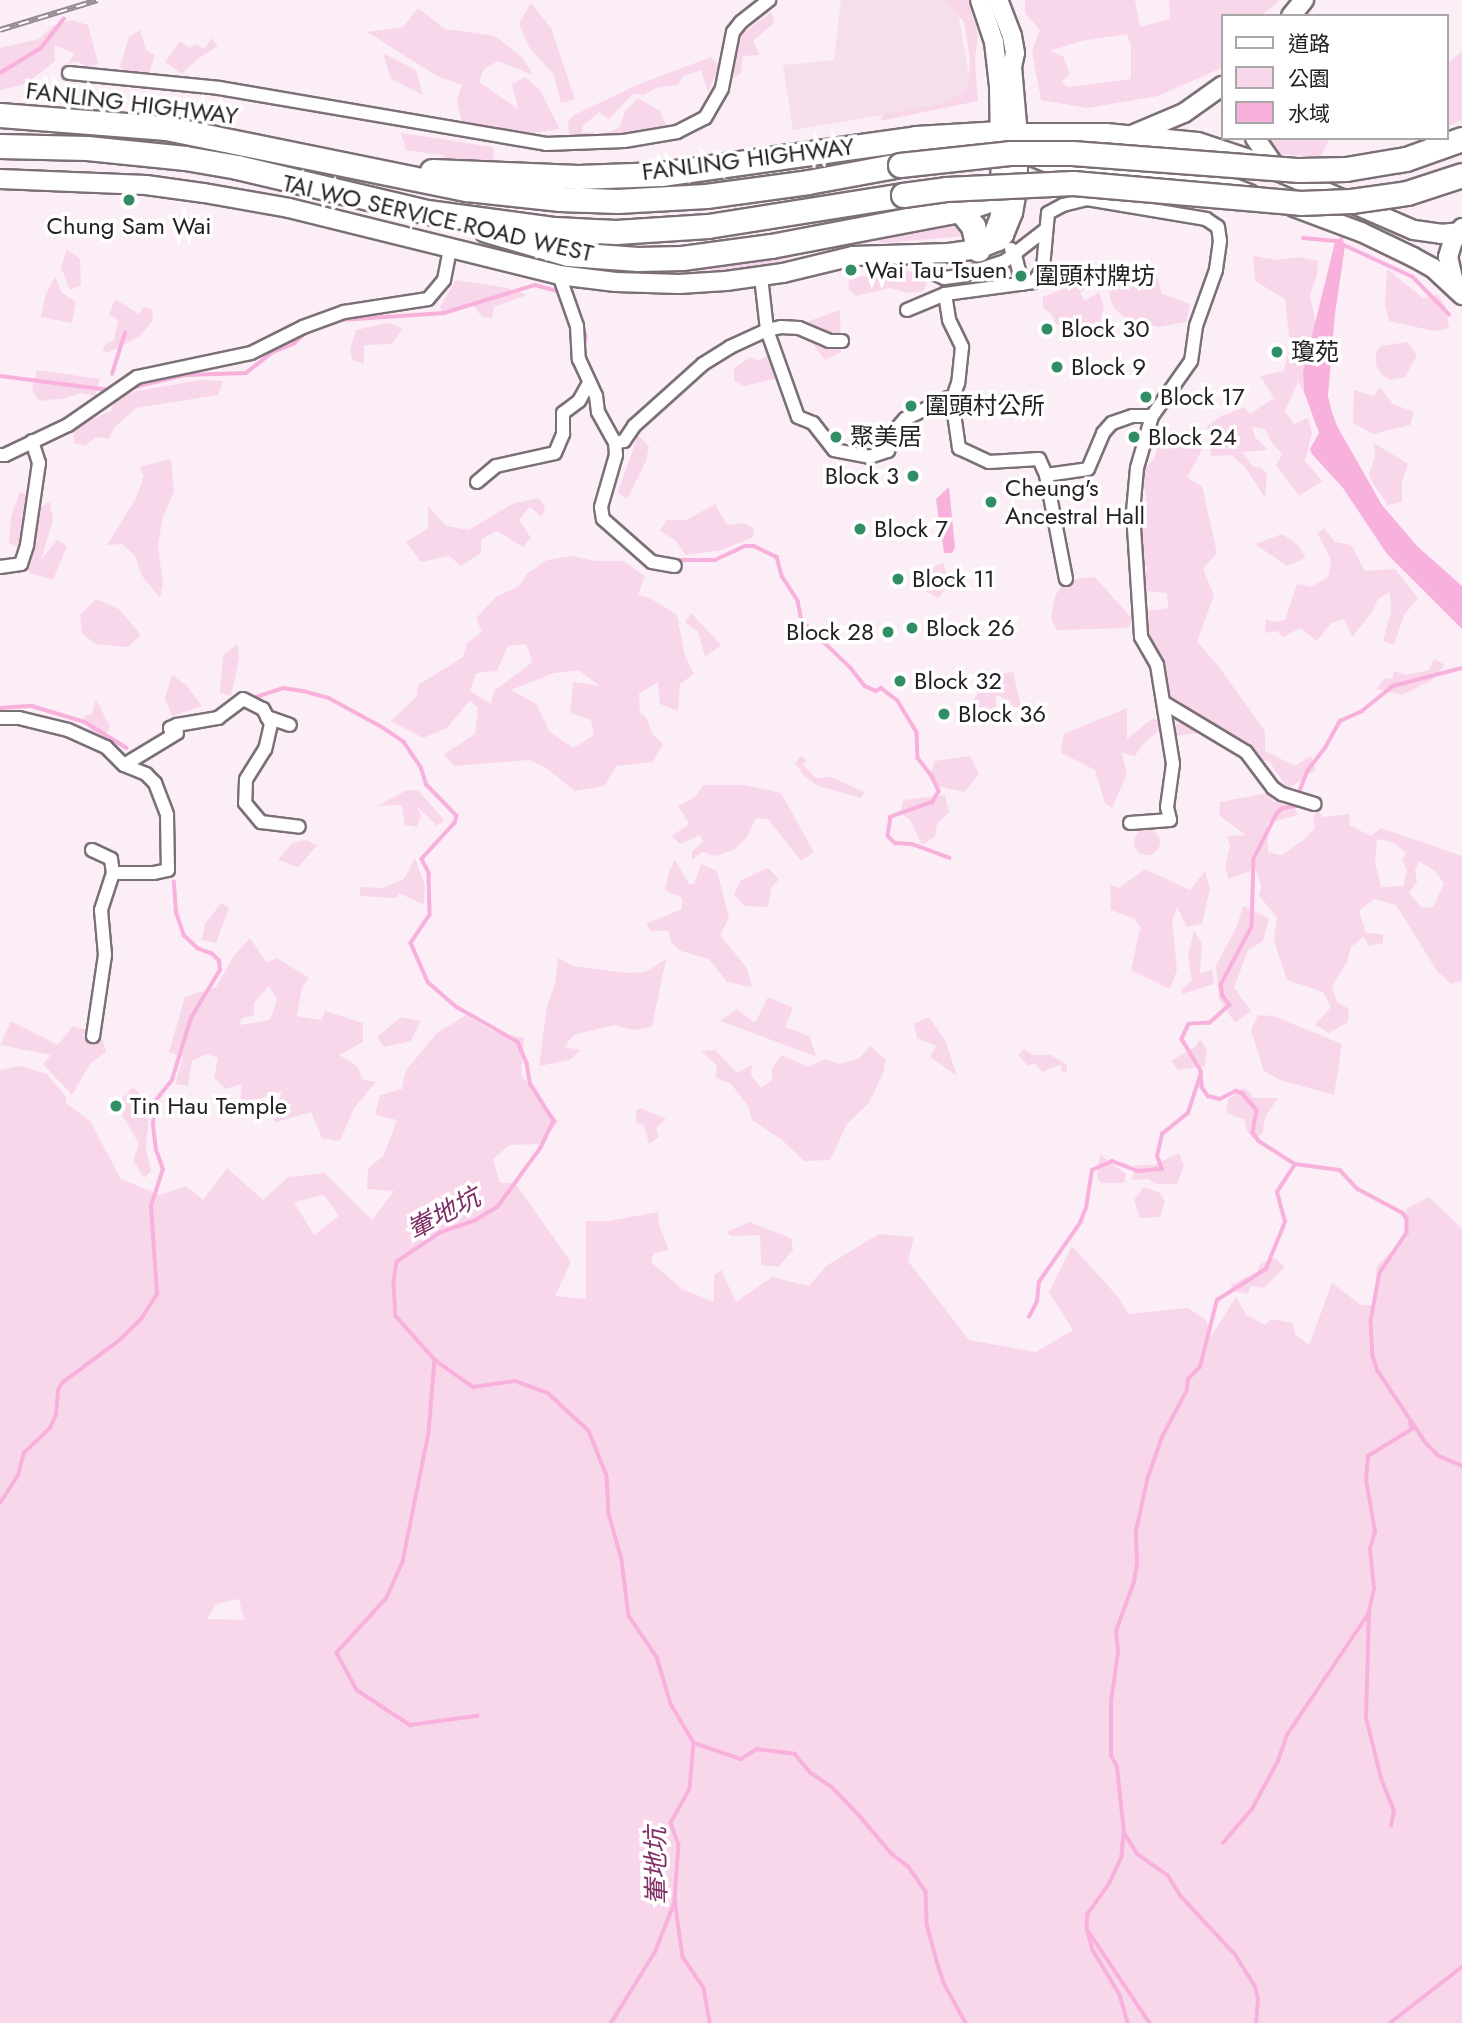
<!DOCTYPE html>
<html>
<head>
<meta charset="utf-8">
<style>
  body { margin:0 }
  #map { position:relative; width:1462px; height:2023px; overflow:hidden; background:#fceef6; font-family:Jost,"Noto Sans TC",sans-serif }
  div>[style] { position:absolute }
  .built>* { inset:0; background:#f4dfeb }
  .green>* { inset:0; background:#f9d7eb }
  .round { border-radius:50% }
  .water>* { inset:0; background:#f8b1dc }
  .stream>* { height:3.5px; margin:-1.75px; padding:0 1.75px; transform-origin:1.75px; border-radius:1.75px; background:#f8b1dc }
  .roads { filter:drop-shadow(2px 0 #7c7077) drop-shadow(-2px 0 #7c7077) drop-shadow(0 2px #7c7077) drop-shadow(0 -2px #7c7077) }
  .street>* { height:12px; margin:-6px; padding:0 6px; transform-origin:6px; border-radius:6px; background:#fff }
  .secondary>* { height:18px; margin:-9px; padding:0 9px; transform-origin:9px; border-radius:9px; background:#fff }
  .highway>* { height:23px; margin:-11.5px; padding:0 11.5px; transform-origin:11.5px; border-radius:11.5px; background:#fff }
  .rail>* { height:6px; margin-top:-3px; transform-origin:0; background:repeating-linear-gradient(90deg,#fff 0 10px,#948a90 0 20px); box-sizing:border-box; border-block:2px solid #948a90 }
  .bridges { filter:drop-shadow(2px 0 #7c7077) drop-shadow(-2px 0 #7c7077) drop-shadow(0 2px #7c7077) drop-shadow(0 -2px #7c7077) }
  .highway-bridge>* { height:23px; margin:-11.5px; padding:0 11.5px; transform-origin:11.5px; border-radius:11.5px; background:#fff }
  .dots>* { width:19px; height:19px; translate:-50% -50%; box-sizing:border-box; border:4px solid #fff; border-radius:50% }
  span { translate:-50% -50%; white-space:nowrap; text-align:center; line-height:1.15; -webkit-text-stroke:7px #fff; paint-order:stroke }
  .street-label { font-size:24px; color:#252023 }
  .poi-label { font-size:24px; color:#252023 }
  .left { translate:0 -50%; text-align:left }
  .right { translate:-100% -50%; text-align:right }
  .water-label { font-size:26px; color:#802f66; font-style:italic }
  .legend { position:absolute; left:1221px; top:14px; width:228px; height:126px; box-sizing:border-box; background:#fff; border:2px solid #a8a6a7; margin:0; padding:9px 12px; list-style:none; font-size:21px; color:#252023 }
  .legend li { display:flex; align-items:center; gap:14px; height:35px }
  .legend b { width:35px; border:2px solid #a8a6a7 }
</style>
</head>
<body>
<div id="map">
  <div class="built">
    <div style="clip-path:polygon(841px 0,956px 0,973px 100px,793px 130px,783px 65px,834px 60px)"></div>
  </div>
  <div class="green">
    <div style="clip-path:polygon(946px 0,970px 0,972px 4px,971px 13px,978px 33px,975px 61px,978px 101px,880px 121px,883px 114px,931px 106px,952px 99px,968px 88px,970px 59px,964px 22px)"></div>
    <div style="clip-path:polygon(evenodd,1025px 0,1135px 0,1140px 27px,1170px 19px,1169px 0,1280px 0,1261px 16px,1222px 16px,1222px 67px,1217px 70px,1158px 96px,1087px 108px,1041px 100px,1032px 51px,1040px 30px,1025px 13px,1025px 0,1127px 34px,1131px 46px,1131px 79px,1068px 87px,1061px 82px,1070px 74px,1063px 56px,1050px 51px,1081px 41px,1127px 34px)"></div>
    <div style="clip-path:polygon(531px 3px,551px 28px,575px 99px,561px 103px,554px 75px,529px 47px,519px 24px)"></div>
    <div style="clip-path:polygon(418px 8px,445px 29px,495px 36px,523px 58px,533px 75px,498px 61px,484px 69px,479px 82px,518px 109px,512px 84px,525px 77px,540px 90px,560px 129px,534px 133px,464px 134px,457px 100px,462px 85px,437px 76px,367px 32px,403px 27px)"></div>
    <div style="clip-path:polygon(771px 12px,775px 22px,753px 41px,760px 55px,743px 56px,741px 73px,734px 78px,732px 58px,741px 35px)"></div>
    <div style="clip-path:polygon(71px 20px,88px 25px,98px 63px,89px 69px,78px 61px,68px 64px,74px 53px,54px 45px,55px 61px,26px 84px,0 90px,0 48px,39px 39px,52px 26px)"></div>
    <div style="clip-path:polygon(140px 30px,146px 50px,155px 55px,148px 76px,125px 71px,120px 67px,129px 37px)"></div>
    <div style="clip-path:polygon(211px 38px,218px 46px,196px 60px,182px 74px,165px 62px,180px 41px,190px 48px,195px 44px,205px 49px)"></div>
    <div style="clip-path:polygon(1462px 51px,1462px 120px,1446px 127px,1446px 65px)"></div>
    <div style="clip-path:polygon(383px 53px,416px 70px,423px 95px,391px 79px)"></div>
    <div style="clip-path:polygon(711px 57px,720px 66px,708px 92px,701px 70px,683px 76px,678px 85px,656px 88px,644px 95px,633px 94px,609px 119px,599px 112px,583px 126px,582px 133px,594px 132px,593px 137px,569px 138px,568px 121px,574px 115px,637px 85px)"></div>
    <div style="clip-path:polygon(638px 98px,660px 111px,666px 125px,643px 135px,609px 141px,607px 133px,620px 127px,625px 111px)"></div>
    <div style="clip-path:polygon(401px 133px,493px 147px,494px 159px,455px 167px,442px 155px,406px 150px)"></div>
    <div style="clip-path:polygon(1263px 138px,1330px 138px,1320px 157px,1279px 154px,1262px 141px)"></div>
    <div style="clip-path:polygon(951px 219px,960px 223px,964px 236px,884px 243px,862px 238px,815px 249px,776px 263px,736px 271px,683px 273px,570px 265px,516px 255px,504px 250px,496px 239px,644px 264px)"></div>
    <div style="clip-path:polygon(67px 249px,80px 259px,81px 285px,70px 290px,61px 267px)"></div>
    <div style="clip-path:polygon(1253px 256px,1277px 260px,1299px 257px,1318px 261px,1317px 275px,1310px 295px,1316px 324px,1303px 372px,1304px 392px,1298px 382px,1285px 411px,1294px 424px,1308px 418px,1312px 433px,1305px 461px,1322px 481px,1299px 496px,1276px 465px,1282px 454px,1272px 443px,1265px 429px,1252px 427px,1255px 437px,1268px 450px,1243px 452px,1253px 467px,1260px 467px,1267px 473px,1265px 498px,1245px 467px,1231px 455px,1211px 456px,1207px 426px,1220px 417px,1244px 407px,1250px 414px,1274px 398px,1260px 376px,1284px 371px,1290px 346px,1285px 299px,1255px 281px)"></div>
    <div style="clip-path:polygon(1119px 265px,1157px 277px,1162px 294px,1190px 304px,1186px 322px,1158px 327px,1128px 320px,1115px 309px,1110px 299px,1107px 277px)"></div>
    <div style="clip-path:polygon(1387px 269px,1423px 298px,1438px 295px,1446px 307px,1449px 328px,1434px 331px,1389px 321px,1385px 305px)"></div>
    <div style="clip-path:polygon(907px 271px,918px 274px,927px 284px,923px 291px,909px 293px,890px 288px,856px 296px,849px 290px,848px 278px)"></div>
    <div style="clip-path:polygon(55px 277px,62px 293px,76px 302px,72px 323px,41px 317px,46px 294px)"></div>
    <div style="clip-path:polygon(1094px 277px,1097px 281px,1080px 293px,1085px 301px,1099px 292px,1104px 307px,1100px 321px,1085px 327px,1079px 319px,1070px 329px,1056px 324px,1052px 315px,1043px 308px,1043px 297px)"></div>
    <div style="clip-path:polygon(456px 280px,508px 288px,527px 295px,494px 307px,492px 318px,482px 317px,471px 302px,443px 315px,440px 307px)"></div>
    <div style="clip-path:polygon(115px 299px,139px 314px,144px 307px,152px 309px,153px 320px,139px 337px,107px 353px,102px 350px,107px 342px,114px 341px,118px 320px,109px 314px)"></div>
    <div style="clip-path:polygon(840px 310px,841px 352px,825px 360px,807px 337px,804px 323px)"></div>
    <div style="clip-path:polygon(388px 323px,403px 328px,392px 344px,364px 345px,364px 364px,352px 360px,350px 349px,356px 330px)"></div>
    <div style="clip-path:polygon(1408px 342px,1417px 355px,1405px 377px,1390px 380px,1381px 374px,1376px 365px,1376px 352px,1381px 346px)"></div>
    <div style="clip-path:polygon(771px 353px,779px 378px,744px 386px,734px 381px,734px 368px,750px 357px,758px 361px)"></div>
    <div style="clip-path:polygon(37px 370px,100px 379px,95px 396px,81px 393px,66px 398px,39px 401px,32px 390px)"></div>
    <div style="clip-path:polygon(200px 380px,223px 381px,218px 395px,136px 408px,114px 428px,109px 439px,96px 437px,85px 446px,74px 443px,73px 428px,111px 411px,116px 399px,137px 391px)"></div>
    <div style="clip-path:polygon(1380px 387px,1393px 404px,1414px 412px,1410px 425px,1373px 434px,1353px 423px,1354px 390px,1374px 396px)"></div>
    <div style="clip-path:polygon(1196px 428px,1205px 444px,1187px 478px,1202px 486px,1217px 553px,1203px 569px,1214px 595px,1197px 642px,1216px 663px,1265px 731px,1265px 751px,1295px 766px,1311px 756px,1316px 770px,1288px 789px,1269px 761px,1250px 760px,1199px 733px,1173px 736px,1176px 724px,1184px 723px,1194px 729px,1187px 708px,1178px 700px,1160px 693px,1139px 649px,1146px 643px,1142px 612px,1168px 608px,1167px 593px,1138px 590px,1134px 582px,1148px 568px,1129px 550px,1128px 535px,1143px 517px,1147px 506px,1142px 471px,1154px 459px,1160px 437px)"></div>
    <div style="clip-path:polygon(638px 435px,649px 446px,646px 461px,627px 499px,618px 492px)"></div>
    <div style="clip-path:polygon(1374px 443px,1408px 464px,1402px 481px,1402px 502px,1388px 505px,1372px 482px,1369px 474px,1375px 457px)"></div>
    <div style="clip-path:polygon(171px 459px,174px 492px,163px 516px,158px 545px,163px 584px,160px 598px,142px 576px,135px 556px,122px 544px,107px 545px,136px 498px,144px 476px,139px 467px)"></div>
    <div style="clip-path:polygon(20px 492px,32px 497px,20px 548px,9px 543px,11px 516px)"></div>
    <div style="clip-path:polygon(539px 498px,545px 508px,542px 517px,530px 507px,519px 520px,531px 538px,523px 547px,497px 531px,481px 539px,481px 553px,461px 566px,449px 556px,421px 562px,406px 542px,428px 528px,428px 506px,446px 526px,469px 530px,512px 504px)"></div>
    <div style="clip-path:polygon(50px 502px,53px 520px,41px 560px,57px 540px,67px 546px,53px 580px,30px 573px,26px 564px,39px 508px)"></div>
    <div style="clip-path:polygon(715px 504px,727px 525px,744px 523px,754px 528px,753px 537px,722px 550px,686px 555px,675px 540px,660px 531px,667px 520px,686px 520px)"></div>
    <div style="clip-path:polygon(1324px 528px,1335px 542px,1351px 545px,1365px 571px,1395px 569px,1418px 598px,1404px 615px,1394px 645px,1383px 641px,1391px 612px,1390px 592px,1378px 599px,1372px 612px,1352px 637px,1344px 619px,1331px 623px,1317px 641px,1300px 628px,1283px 637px,1277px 631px,1265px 633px,1266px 619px,1274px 622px,1285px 620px,1297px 584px,1311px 587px,1328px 577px,1331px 559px,1317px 533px)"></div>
    <div style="clip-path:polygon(1282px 534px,1298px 545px,1306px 558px,1287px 566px,1255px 544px)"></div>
    <div style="clip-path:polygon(evenodd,572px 556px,596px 561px,623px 561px,645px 576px,638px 595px,650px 598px,677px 615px,685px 656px,694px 674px,680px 684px,678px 711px,660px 704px,658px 682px,639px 694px,640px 713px,646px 717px,653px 735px,663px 744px,653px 762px,616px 766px,605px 786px,575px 791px,546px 768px,529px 760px,454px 766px,444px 754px,475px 734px,478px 708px,470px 700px,447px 728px,423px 738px,391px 721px,417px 696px,418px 685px,463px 657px,467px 643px,482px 632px,476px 618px,496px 597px,519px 586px,528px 573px,547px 560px,572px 556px,526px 644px,532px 659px,530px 664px,494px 691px,491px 704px,470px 691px,476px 673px,497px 671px,508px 646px,526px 644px,572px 556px,578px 670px,600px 686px,573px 682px,570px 713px,591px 720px,594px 735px,573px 748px,550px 732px,536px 704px,511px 690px,554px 673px,578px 670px)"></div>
    <div style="clip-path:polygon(943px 563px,950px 581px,939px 598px,923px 590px,923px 571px)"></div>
    <div style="clip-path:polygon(1095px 577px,1133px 620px,1128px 628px,1057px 630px,1051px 619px,1055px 596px,1061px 587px,1068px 580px)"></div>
    <div style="clip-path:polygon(96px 599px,119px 609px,141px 635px,128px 647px,95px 644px,82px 633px,80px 615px)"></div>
    <div style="clip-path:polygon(691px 613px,721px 645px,705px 657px,698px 632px,685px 622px)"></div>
    <div style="clip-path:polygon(238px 644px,239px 658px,231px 696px,220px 693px,223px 655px)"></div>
    <div style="clip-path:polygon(1434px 659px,1445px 665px,1432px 680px,1402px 695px,1376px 689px,1385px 678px,1392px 679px,1394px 671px,1406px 675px,1429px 670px)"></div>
    <div style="clip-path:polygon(1013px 672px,1021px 706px,1019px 715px,1010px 701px,996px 695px,996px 714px,976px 719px,971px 717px,972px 702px,980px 690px,997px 688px,1000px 674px)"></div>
    <div style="clip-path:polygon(172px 675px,186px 685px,202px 706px,172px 716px,165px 699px)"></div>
    <div style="clip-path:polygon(96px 699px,110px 727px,103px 738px,90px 730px,83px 717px,92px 714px)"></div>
    <div style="clip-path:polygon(1127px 708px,1127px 739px,1153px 718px,1165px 725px,1143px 744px,1135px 756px,1122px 753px,1127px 774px,1112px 808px,1105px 803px,1095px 770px,1061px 753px,1064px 734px)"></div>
    <div style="clip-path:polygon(801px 756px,807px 760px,803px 765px,816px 778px,831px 777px,864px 792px,861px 798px,818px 786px,804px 776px,795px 763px)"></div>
    <div style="clip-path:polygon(970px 756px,979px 774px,965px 792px,940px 787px,929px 778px,935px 761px)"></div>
    <div style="clip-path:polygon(703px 785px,745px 785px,781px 793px,814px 852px,801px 861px,768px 819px,756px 818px,747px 837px,735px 849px,717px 856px,702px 852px,692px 860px,692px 851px,703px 842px,700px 835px,680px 844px,672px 836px,689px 824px,678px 806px,695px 797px)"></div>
    <div style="clip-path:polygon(407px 790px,419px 791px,444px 820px,437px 826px,417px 806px,421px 815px,417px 827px,405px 825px,402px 805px,377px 806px)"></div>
    <div style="clip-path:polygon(evenodd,1268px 793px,1273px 802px,1292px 803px,1298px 815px,1267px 823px,1268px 852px,1281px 855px,1305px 839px,1315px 827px,1313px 818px,1317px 810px,1323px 817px,1350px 814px,1349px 825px,1371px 836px,1381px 828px,1462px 856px,1462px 981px,1451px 984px,1437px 971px,1396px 905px,1374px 899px,1359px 911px,1366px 933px,1383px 934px,1383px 943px,1369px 946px,1363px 937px,1351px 947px,1347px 962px,1332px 986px,1337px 1002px,1349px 1009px,1348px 1022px,1329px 1033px,1315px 1025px,1331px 1007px,1323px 992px,1287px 980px,1274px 941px,1277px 917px,1259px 896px,1261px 886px,1256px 869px,1229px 879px,1225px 867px,1230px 847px,1227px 836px,1245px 835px,1219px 815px,1220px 802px,1268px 793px,1377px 839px,1393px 842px,1406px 853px,1402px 861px,1407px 870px,1403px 886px,1381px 887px,1375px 862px,1377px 839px,1268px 793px,1419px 861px,1437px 873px,1444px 884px,1433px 907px,1422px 908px,1409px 893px,1417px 882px,1415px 871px,1419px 861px)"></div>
    <div style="clip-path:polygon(945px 795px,949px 812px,937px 824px,935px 837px,922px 845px,910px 820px,900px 813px,903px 800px)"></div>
    <div class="round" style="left:1134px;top:829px;width:26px;height:26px"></div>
    <div style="clip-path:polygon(307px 840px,317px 846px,298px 867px,278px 860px,292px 843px)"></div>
    <div style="clip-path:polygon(415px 858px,425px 886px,424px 905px,399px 893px,396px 898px,360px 896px,360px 887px,383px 888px,404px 879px)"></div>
    <div style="clip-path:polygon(675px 860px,689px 884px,694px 884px,701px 864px,717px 871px,729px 918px,720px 935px,747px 968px,752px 987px,727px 982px,709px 959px,681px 951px,671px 942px,668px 931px,651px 931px,646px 924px,682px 909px,682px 898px,665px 890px,669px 871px)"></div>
    <div style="clip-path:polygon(768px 868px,779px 879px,771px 888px,768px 907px,744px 906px,734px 894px,740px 881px)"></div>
    <div style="clip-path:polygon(1145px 869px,1190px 890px,1205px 871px,1210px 889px,1202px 924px,1187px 927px,1177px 907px,1172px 921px,1177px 970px,1170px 989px,1131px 970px,1140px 928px,1135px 919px,1111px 910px,1110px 884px,1119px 888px)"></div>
    <div style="clip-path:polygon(221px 903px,229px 908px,216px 943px,202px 940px,205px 924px)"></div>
    <div style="clip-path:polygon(1243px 906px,1269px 918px,1263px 941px,1248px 950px,1234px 988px,1251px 1011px,1235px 1023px,1219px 999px,1216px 966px,1237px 926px)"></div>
    <div style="clip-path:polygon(1194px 930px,1202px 944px,1200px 973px,1212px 970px,1214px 984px,1182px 994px,1182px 989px,1192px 981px,1188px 956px)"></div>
    <div style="clip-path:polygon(evenodd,250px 938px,267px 963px,277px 958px,309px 978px,302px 988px,297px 1016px,321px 1020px,325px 1011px,363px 1023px,363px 1042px,339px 1055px,357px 1066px,362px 1079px,376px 1082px,354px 1108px,340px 1141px,322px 1138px,311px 1112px,276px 1122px,261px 1105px,279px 1100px,282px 1091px,240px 1105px,242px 1084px,225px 1089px,214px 1077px,218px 1058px,207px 1054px,192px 1061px,188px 1086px,175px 1084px,183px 1057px,169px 1052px,185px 997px,216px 987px,235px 954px,250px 938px,269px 986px,277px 1000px,270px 1020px,240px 1025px,241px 1019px,254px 1015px,254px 1003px,269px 986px)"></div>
    <div style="clip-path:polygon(558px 958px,573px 966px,626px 973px,645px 972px,666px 959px,652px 1027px,633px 1030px,614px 1025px,574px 1035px,564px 1047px,581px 1050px,570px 1060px,539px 1066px,547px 1006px,555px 984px)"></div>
    <div style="clip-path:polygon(768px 997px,793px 1008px,785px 1027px,809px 1036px,817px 1057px,720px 1021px,737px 1009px,755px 1023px)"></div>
    <div style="clip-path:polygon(evenodd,466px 1015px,492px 1031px,524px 1038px,521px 1075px,559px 1122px,539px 1144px,510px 1145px,493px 1159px,500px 1183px,515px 1183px,571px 1262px,555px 1296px,586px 1299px,586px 1221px,609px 1221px,658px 1212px,659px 1225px,669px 1250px,654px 1253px,651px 1262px,682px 1289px,714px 1302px,714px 1275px,721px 1270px,736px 1302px,772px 1277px,809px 1286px,826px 1266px,879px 1234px,914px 1237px,908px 1261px,969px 1340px,1036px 1352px,1073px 1330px,1049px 1292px,1072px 1246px,1119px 1298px,1128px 1314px,1188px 1308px,1206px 1320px,1211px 1336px,1236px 1297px,1246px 1315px,1266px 1325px,1271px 1319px,1292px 1323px,1295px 1334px,1309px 1345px,1332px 1283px,1361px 1305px,1374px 1305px,1377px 1266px,1408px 1234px,1406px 1209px,1429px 1197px,1462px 1229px,1462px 2023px,0 2023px,0 1070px,20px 1066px,47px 1074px,66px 1097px,66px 1103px,90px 1121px,121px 1179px,160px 1195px,186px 1186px,203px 1200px,227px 1168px,263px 1200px,288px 1177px,325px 1173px,372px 1220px,394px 1191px,367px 1189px,368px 1169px,384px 1155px,397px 1120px,375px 1115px,380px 1095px,402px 1089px,406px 1070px,437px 1033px,466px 1015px,324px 1195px,339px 1216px,314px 1235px,294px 1202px,324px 1195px,466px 1015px,239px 1599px,244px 1620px,207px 1619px,216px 1604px,239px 1599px)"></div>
    <div style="clip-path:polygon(1258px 1015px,1273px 1016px,1342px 1044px,1334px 1095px,1280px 1080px,1264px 1071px,1251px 1030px)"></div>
    <div style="clip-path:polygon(401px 1017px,421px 1021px,411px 1041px,384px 1047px,377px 1037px)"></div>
    <div style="clip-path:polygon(929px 1017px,946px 1042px,957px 1076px,930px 1057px,936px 1046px,917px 1038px,914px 1024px)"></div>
    <div style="clip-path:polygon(11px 1021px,58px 1045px,73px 1026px,101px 1034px,106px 1052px,90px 1064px,72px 1095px,43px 1064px,51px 1055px,0 1045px)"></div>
    <div style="clip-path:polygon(1200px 1039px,1207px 1050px,1205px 1066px,1178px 1070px,1171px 1061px,1196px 1046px)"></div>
    <div style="clip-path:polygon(870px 1046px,885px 1059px,884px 1071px,869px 1103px,847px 1124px,830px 1160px,804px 1161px,783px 1141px,752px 1120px,748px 1106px,731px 1084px,715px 1077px,717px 1066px,701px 1051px,715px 1050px,737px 1073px,752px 1065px,751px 1075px,761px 1088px,772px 1080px,772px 1068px,782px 1055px,808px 1067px,825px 1059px,839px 1064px,858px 1059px)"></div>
    <div style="clip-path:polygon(1024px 1049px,1033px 1055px,1051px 1055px,1067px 1065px,1067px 1072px,1063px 1073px,1060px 1065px,1042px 1072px,1035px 1063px,1028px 1066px,1018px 1055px)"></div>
    <div style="clip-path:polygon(133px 1087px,150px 1104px,146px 1150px,151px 1171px,144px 1178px,133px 1160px,139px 1144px,116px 1104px)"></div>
    <div style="clip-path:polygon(1245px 1088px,1254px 1098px,1278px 1098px,1265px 1117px,1263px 1133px,1253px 1139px,1247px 1131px,1245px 1120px,1226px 1113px,1228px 1099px)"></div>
    <div style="clip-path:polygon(640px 1108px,666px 1119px,656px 1128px,659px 1137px,649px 1144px,644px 1125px,636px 1123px,636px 1111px)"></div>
    <div style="clip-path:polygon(1179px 1153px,1184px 1165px,1177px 1184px,1157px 1184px,1148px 1179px,1132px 1180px,1135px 1165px,1154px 1165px)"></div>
    <div style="clip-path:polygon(1100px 1155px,1126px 1174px,1124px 1183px,1101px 1183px,1097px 1177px)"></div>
    <div style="clip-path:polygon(1144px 1187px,1160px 1193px,1165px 1202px,1160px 1217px,1140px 1218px,1134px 1200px)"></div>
    <div style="clip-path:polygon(750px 1222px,791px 1238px,793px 1250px,778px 1267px,761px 1265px,760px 1235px,731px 1236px,726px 1232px)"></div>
    <div style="clip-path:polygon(1275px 1258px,1285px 1267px,1264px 1288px,1250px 1286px,1248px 1294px,1237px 1292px,1230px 1285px,1257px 1272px,1260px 1264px)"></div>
  </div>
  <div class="water">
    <div style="clip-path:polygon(1342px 236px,1345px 246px,1335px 314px,1328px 396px,1331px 409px,1337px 426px,1382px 505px,1417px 546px,1462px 586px,1462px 629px,1387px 554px,1343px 488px,1312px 454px,1310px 449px,1319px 433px,1304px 392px,1303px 372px,1335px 242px)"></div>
    <div style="clip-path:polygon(949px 487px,955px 548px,952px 553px,944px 553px,936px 499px)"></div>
  </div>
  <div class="stream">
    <div style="left:0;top:73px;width:48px;rotate:-31.4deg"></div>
    <div style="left:41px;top:48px;width:37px;rotate:-52deg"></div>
    <div style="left:1303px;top:238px;width:36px;rotate:5deg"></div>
    <div style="left:1342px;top:244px;width:78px;rotate:24.9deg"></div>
    <div style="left:1413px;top:277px;width:52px;rotate:45.8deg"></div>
    <div style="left:582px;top:326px;width:11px;rotate:68deg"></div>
    <div style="left:586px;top:336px;width:19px;rotate:96deg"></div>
    <div style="left:584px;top:355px;width:36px;rotate:67deg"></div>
    <div style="left:321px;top:327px;width:21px;rotate:-19deg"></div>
    <div style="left:341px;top:320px;width:103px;rotate:-3.9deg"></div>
    <div style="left:444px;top:313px;width:95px;rotate:-17.1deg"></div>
    <div style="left:535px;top:285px;width:28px;rotate:15deg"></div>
    <div style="left:112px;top:374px;width:43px;rotate:-72.4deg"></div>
    <div style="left:0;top:376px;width:110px;rotate:7.3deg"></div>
    <div style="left:130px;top:388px;width:57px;rotate:-13.3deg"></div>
    <div style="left:185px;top:375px;width:61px;rotate:-1.9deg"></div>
    <div style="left:246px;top:373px;width:34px;rotate:-38deg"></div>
    <div style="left:273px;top:352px;width:22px;rotate:-22deg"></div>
    <div style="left:293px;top:344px;width:18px;rotate:-41deg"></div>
    <div style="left:608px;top:418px;width:24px;rotate:62deg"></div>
    <div style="left:608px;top:503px;width:12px;rotate:90deg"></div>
    <div style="left:608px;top:515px;width:64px;rotate:41.9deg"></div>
    <div style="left:674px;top:560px;width:41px"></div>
    <div style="left:715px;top:560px;width:33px;rotate:-25deg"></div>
    <div style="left:745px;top:546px;width:9px"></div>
    <div style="left:754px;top:546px;width:25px;rotate:26deg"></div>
    <div style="left:777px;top:557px;width:20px;rotate:75deg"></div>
    <div style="left:782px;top:576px;width:30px;rotate:57deg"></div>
    <div style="left:798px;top:601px;width:20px;rotate:79deg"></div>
    <div style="left:802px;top:621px;width:68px;rotate:43.8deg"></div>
    <div style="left:851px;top:668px;width:23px;rotate:52deg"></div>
    <div style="left:865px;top:686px;width:12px;rotate:24deg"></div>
    <div style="left:876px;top:691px;width:6px;rotate:-31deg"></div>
    <div style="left:881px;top:688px;width:21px;rotate:37deg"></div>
    <div style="left:898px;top:701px;width:37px;rotate:59deg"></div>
    <div style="left:917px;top:733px;width:25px;rotate:88deg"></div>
    <div style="left:918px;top:758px;width:23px;rotate:52deg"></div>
    <div style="left:932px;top:776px;width:17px;rotate:65deg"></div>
    <div style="left:939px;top:791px;width:13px;rotate:119deg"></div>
    <div style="left:933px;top:802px;width:45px;rotate:160.3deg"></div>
    <div style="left:891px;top:817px;width:19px;rotate:99deg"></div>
    <div style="left:888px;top:836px;width:10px;rotate:45deg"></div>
    <div style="left:895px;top:843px;width:17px;rotate:3deg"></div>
    <div style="left:912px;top:844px;width:40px;rotate:20.2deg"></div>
    <div style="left:250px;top:699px;width:35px;rotate:-18deg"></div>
    <div style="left:283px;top:688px;width:24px;rotate:9deg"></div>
    <div style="left:307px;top:692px;width:23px;rotate:15deg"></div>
    <div style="left:329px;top:698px;width:60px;rotate:28.7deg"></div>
    <div style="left:382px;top:727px;width:27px;rotate:34deg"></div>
    <div style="left:404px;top:742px;width:30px;rotate:56deg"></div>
    <div style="left:421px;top:767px;width:19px;rotate:72deg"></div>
    <div style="left:427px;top:785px;width:43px;rotate:45.9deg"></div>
    <div style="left:457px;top:816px;width:7px;rotate:106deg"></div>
    <div style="left:455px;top:823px;width:49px;rotate:132.5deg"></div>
    <div style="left:422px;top:859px;width:16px;rotate:63deg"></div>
    <div style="left:429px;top:873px;width:42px;rotate:88.6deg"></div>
    <div style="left:430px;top:915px;width:34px;rotate:124deg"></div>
    <div style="left:411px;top:943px;width:43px;rotate:66.4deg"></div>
    <div style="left:428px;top:982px;width:38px;rotate:41deg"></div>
    <div style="left:457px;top:1007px;width:70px;rotate:29.8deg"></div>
    <div style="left:518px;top:1042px;width:23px;rotate:67deg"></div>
    <div style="left:527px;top:1063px;width:20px;rotate:81deg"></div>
    <div style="left:530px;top:1083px;width:45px;rotate:57.7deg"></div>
    <div style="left:554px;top:1121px;width:30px;rotate:116deg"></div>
    <div style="left:541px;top:1148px;width:73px;rotate:126.1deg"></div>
    <div style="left:498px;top:1207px;width:27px;rotate:149deg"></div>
    <div style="left:475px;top:1221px;width:37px;rotate:161deg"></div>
    <div style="left:440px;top:1233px;width:52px;rotate:146deg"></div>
    <div style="left:397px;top:1262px;width:20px;rotate:99deg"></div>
    <div style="left:394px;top:1282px;width:34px;rotate:87deg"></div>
    <div style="left:396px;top:1316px;width:59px;rotate:48.4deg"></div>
    <div style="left:435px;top:1360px;width:47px;rotate:35.4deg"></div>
    <div style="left:473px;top:1387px;width:42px;rotate:-8.1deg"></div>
    <div style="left:515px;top:1381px;width:35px;rotate:20deg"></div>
    <div style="left:548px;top:1393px;width:56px;rotate:42.8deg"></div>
    <div style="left:589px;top:1431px;width:48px;rotate:68.2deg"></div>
    <div style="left:607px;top:1476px;width:38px;rotate:87deg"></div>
    <div style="left:609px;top:1514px;width:48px;rotate:74.2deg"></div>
    <div style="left:622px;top:1560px;width:56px;rotate:82.9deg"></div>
    <div style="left:629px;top:1616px;width:50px;rotate:55.7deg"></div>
    <div style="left:657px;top:1657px;width:49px;rotate:73.4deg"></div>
    <div style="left:671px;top:1704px;width:45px;rotate:59.5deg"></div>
    <div style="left:694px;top:1743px;width:46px;rotate:95deg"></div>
    <div style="left:690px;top:1789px;width:39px;rotate:119deg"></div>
    <div style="left:671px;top:1823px;width:23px;rotate:70deg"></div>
    <div style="left:679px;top:1845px;width:55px;rotate:94.2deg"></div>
    <div style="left:675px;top:1900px;width:58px;rotate:82deg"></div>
    <div style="left:683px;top:1957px;width:37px;rotate:56deg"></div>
    <div style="left:704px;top:1988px;width:36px;rotate:80deg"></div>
    <div style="left:0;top:708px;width:32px;rotate:-4deg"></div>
    <div style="left:32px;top:706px;width:55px;rotate:16.8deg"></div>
    <div style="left:85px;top:722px;width:49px;rotate:31.8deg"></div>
    <div style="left:220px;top:723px;width:24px;rotate:-35deg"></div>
    <div style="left:1298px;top:795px;width:26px;rotate:-69deg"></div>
    <div style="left:1307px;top:771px;width:29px;rotate:-52deg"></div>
    <div style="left:1325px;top:748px;width:31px;rotate:-61deg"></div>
    <div style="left:1340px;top:721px;width:24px;rotate:-24deg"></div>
    <div style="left:1362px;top:711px;width:40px;rotate:-39deg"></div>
    <div style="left:1393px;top:686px;width:71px;rotate:-14.6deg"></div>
    <div style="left:1298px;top:803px;width:3px;rotate:90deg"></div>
    <div style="left:1298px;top:806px;width:16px;rotate:169deg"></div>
    <div style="left:1282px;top:809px;width:7px;rotate:135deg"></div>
    <div style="left:1277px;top:814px;width:51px;rotate:117.1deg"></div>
    <div style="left:1254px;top:859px;width:68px;rotate:91.7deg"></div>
    <div style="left:1252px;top:927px;width:66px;rotate:118.1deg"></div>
    <div style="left:1221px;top:985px;width:11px;rotate:80deg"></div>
    <div style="left:1223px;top:996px;width:11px;rotate:52deg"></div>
    <div style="left:1230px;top:1005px;width:27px;rotate:138deg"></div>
    <div style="left:1210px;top:1023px;width:21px;rotate:177deg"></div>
    <div style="left:1189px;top:1024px;width:17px;rotate:115deg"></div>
    <div style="left:1182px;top:1039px;width:37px;rotate:59deg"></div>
    <div style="left:1201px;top:1071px;width:16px;rotate:86deg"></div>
    <div style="left:1202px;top:1087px;width:11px;rotate:56deg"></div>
    <div style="left:1208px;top:1096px;width:12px;rotate:14deg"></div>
    <div style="left:1220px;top:1099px;width:18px;rotate:-27deg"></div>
    <div style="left:1236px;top:1091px;width:6px;rotate:18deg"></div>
    <div style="left:1242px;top:1093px;width:23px;rotate:49deg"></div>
    <div style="left:1257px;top:1110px;width:23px;rotate:100deg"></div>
    <div style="left:1253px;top:1133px;width:10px;rotate:53deg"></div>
    <div style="left:1259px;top:1141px;width:43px;rotate:32.6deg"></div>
    <div style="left:1295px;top:1164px;width:45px;rotate:7.6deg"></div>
    <div style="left:1340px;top:1170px;width:26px;rotate:47deg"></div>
    <div style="left:1358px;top:1189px;width:51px;rotate:28.1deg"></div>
    <div style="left:1403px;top:1213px;width:7px;rotate:56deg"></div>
    <div style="left:1407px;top:1219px;width:14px;rotate:90deg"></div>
    <div style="left:1407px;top:1233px;width:48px;rotate:124deg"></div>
    <div style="left:1380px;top:1273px;width:49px;rotate:100.6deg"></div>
    <div style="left:1371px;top:1321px;width:35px;rotate:87deg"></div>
    <div style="left:1373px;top:1356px;width:16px;rotate:72deg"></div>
    <div style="left:1378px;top:1371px;width:87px;rotate:56.3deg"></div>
    <div style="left:1426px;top:1443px;width:18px;rotate:45deg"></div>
    <div style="left:1439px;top:1456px;width:25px;rotate:23deg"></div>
    <div style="left:1029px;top:1317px;width:18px;rotate:-63deg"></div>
    <div style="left:1037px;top:1301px;width:19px;rotate:-84deg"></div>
    <div style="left:1039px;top:1282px;width:72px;rotate:-55.2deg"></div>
    <div style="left:1080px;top:1223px;width:16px;rotate:-68deg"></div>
    <div style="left:1086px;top:1208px;width:38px;rotate:-81deg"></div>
    <div style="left:1092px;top:1170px;width:22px;rotate:-24deg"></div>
    <div style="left:1112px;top:1161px;width:28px;rotate:21deg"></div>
    <div style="left:1138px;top:1171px;width:24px;rotate:-5deg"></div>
    <div style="left:1162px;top:1169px;width:14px;rotate:-111deg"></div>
    <div style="left:1157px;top:1156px;width:23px;rotate:-77deg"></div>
    <div style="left:1162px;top:1134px;width:33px;rotate:-39deg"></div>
    <div style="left:1188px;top:1113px;width:38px;rotate:-72deg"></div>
    <div style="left:435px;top:1360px;width:73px;rotate:94.7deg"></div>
    <div style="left:429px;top:1433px;width:132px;rotate:101.4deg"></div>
    <div style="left:403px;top:1562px;width:39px;rotate:114deg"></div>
    <div style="left:387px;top:1598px;width:74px;rotate:132.3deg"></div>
    <div style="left:337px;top:1653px;width:42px;rotate:61.6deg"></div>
    <div style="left:357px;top:1690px;width:64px;rotate:33.4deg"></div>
    <div style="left:410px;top:1725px;width:68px;rotate:-7.7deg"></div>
    <div style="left:0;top:1503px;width:33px;rotate:-57deg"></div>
    <div style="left:18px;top:1475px;width:23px;rotate:-75deg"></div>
    <div style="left:24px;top:1453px;width:36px;rotate:-44deg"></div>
    <div style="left:50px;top:1428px;width:14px;rotate:-65deg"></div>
    <div style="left:56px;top:1415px;width:25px;rotate:-85deg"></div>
    <div style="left:58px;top:1390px;width:8px;rotate:-60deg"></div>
    <div style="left:62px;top:1383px;width:72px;rotate:-36.6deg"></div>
    <div style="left:120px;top:1340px;width:30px;rotate:-45deg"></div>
    <div style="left:141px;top:1319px;width:30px;rotate:-57deg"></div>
    <div style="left:157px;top:1294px;width:88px;rotate:-93.9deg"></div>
    <div style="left:151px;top:1206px;width:38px;rotate:-72deg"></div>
    <div style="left:163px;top:1170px;width:21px;rotate:-109deg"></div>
    <div style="left:156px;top:1150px;width:26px;rotate:-97deg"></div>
    <div style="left:153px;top:1124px;width:24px;rotate:-83deg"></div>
    <div style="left:156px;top:1100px;width:26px;rotate:-51deg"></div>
    <div style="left:172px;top:1080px;width:65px;rotate:-73deg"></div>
    <div style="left:191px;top:1018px;width:56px;rotate:-58.9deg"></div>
    <div style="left:220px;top:970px;width:9px;rotate:-96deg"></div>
    <div style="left:219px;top:961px;width:10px;rotate:-135deg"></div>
    <div style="left:212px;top:954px;width:15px;rotate:-160deg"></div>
    <div style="left:198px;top:949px;width:19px;rotate:-137deg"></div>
    <div style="left:184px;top:936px;width:24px;rotate:-109deg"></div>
    <div style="left:176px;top:913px;width:31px;rotate:-94deg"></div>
    <div style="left:694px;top:1743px;width:50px;rotate:18.8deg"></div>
    <div style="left:741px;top:1759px;width:19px;rotate:-32deg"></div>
    <div style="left:757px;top:1749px;width:38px;rotate:7deg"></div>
    <div style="left:795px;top:1754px;width:25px;rotate:50deg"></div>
    <div style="left:811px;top:1773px;width:25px;rotate:34deg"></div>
    <div style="left:832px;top:1787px;width:39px;rotate:46deg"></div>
    <div style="left:859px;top:1815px;width:51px;rotate:49.8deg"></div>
    <div style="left:892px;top:1854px;width:20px;rotate:37deg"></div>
    <div style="left:908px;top:1866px;width:32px;rotate:55deg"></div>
    <div style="left:926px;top:1892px;width:32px;rotate:88deg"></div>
    <div style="left:927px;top:1924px;width:35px;rotate:75deg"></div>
    <div style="left:936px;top:1958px;width:26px;rotate:72deg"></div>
    <div style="left:944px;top:1983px;width:46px;rotate:61.2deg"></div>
    <div style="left:1391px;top:1826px;width:15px;rotate:-79deg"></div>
    <div style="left:1394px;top:1811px;width:35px;rotate:-112deg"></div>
    <div style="left:1381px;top:1778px;width:62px;rotate:-104deg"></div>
    <div style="left:1366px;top:1718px;width:106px;rotate:-88.4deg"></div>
    <div style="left:1369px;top:1612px;width:25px;rotate:-78deg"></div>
    <div style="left:1374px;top:1588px;width:39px;rotate:-96deg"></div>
    <div style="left:1370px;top:1549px;width:18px;rotate:-74deg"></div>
    <div style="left:1375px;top:1532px;width:53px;rotate:-99.8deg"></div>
    <div style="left:1366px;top:1480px;width:24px;rotate:-85deg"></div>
    <div style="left:1368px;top:1456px;width:52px;rotate:-31.5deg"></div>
    <div style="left:1412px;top:1429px;width:6px;rotate:-108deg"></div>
    <div style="left:1124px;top:1833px;width:24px;rotate:95deg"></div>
    <div style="left:1122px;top:1857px;width:29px;rotate:115deg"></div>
    <div style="left:1110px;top:1883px;width:39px;rotate:125deg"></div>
    <div style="left:1088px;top:1915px;width:13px;rotate:94deg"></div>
    <div style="left:1087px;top:1928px;width:23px;rotate:75deg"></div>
    <div style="left:1093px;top:1950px;width:52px;rotate:59deg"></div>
    <div style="left:1120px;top:1995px;width:29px;rotate:74deg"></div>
    <div style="left:1223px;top:1843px;width:45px;rotate:-49.5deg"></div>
    <div style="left:1252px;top:1809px;width:55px;rotate:-61.6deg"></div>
    <div style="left:1278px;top:1761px;width:28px;rotate:-71deg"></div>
    <div style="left:1287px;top:1735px;width:147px;rotate:-56.1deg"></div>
    <div style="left:1089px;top:1932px;width:110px;rotate:56.2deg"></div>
    <div style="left:611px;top:2023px;width:84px;rotate:-58.2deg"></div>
    <div style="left:655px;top:1952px;width:55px;rotate:-68.6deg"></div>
    <div style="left:1256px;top:2023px;width:24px;rotate:-85deg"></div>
    <div style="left:1258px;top:1999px;width:12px;rotate:-104deg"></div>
    <div style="left:1255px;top:1987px;width:36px;rotate:-122deg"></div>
    <div style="left:1236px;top:1956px;width:81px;rotate:-133deg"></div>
    <div style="left:1181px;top:1897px;width:25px;rotate:-122deg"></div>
    <div style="left:1168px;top:1876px;width:38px;rotate:-145deg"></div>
    <div style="left:1137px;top:1854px;width:25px;rotate:-122deg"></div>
    <div style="left:1124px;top:1833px;width:66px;rotate:-96.1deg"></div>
    <div style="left:1117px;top:1767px;width:13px;rotate:-119deg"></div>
    <div style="left:1111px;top:1756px;width:54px;rotate:-90deg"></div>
    <div style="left:1111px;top:1702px;width:50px;rotate:-82deg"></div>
    <div style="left:1118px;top:1652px;width:21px;rotate:-95deg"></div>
    <div style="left:1116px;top:1631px;width:52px;rotate:-69.8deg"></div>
    <div style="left:1134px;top:1582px;width:18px;rotate:-81deg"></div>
    <div style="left:1137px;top:1564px;width:33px;rotate:-92deg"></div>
    <div style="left:1136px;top:1531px;width:55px;rotate:-77.5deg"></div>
    <div style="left:1148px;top:1477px;width:42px;rotate:-70.7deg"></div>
    <div style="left:1162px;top:1437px;width:53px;rotate:-62deg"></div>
    <div style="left:1187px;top:1390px;width:11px;rotate:-85deg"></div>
    <div style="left:1188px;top:1379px;width:17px;rotate:-45deg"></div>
    <div style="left:1200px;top:1367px;width:69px;rotate:-75.8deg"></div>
    <div style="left:1217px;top:1300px;width:58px;rotate:-32.3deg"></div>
    <div style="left:1266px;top:1269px;width:51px;rotate:-68deg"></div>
    <div style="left:1285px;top:1222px;width:31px;rotate:-105deg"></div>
    <div style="left:1277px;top:1192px;width:33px;rotate:-57deg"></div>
    <div style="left:1390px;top:2023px;width:91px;rotate:-37.9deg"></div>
  </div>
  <div class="roads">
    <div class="street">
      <div style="left:69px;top:73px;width:151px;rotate:5.7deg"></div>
      <div style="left:219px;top:88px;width:332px;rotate:9.7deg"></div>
      <div style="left:546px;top:144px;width:78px;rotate:-2.2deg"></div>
      <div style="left:624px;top:141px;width:54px;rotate:-9.6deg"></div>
      <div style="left:677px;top:132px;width:31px;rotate:-27deg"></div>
      <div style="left:705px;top:118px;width:34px;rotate:-60deg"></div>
      <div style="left:722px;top:88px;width:57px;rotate:-78.9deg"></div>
      <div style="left:733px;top:32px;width:13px;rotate:-51deg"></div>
      <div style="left:741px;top:22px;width:36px;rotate:-38deg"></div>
      <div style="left:1011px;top:249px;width:4px;rotate:34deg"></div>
      <div style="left:1014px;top:251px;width:34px;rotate:76deg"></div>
      <div style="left:920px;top:254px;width:23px;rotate:56deg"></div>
      <div style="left:933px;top:273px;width:12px;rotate:24deg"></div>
      <div style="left:944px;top:278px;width:16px;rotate:-7deg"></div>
      <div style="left:960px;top:276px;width:47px;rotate:-18.4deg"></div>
      <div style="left:1005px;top:261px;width:49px;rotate:-37.6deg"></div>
      <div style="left:559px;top:275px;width:54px;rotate:70.6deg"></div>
      <div style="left:577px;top:326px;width:33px;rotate:87deg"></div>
      <div style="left:579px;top:359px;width:41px;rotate:65.3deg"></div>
      <div style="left:596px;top:396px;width:16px;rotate:83deg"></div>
      <div style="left:598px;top:412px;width:35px;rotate:61deg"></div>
      <div style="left:615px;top:443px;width:12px;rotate:85deg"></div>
      <div style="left:616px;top:455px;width:54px;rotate:106.1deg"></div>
      <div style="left:601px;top:507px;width:12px;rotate:81deg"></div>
      <div style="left:603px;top:519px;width:65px;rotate:41.3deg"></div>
      <div style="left:652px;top:562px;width:23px;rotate:10deg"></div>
      <div style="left:761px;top:277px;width:53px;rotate:83.5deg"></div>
      <div style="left:767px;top:330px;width:92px;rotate:70.4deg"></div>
      <div style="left:798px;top:417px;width:16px;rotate:22deg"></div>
      <div style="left:813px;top:423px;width:34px;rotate:52deg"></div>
      <div style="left:834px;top:450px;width:36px;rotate:11deg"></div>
      <div style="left:869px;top:457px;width:20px;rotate:-18deg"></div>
      <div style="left:888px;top:451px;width:26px;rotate:-67deg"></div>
      <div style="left:898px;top:427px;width:11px;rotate:-49deg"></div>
      <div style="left:905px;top:419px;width:48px;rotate:-26deg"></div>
      <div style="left:948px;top:398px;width:4px;rotate:27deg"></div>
      <div style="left:945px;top:294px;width:26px;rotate:81deg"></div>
      <div style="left:949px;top:320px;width:30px;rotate:64deg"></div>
      <div style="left:962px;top:347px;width:36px;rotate:96deg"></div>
      <div style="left:958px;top:383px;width:18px;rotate:109deg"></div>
      <div style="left:952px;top:400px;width:49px;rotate:81.7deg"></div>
      <div style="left:959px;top:448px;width:33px;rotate:25deg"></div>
      <div style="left:989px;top:462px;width:50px;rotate:-3.4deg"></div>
      <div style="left:1039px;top:459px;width:17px;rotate:66deg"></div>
      <div style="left:907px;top:310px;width:41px;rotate:-22.8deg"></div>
      <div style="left:945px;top:294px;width:90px;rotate:-7.7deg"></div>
      <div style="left:1034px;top:282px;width:17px;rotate:-57deg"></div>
      <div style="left:1043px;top:268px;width:55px;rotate:-84.8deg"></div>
      <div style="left:1048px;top:213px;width:17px;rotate:-28deg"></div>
      <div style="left:1063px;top:205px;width:25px;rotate:-14deg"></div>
      <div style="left:1087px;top:199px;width:121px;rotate:9.5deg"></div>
      <div style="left:1206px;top:219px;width:14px;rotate:34deg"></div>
      <div style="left:1218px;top:227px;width:14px;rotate:82deg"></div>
      <div style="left:1220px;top:241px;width:29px;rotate:98deg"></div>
      <div style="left:1216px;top:270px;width:59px;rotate:109.7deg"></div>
      <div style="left:1196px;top:326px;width:35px;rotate:98deg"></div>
      <div style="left:1191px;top:361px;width:67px;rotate:125.3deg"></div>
      <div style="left:1152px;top:416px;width:54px;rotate:106.1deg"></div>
      <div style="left:1137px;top:468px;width:44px;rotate:95.2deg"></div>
      <div style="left:1133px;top:512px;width:125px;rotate:86.3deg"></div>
      <div style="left:1141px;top:637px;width:32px;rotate:60deg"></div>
      <div style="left:1157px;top:665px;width:100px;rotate:80.8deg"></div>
      <div style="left:1173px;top:764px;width:43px;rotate:97.9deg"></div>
      <div style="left:1167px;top:807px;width:13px;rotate:77deg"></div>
      <div style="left:1170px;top:820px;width:40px;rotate:175.7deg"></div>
      <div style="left:615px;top:443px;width:9px;rotate:-13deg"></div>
      <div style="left:624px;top:441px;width:18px;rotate:-56deg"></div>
      <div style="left:634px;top:426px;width:93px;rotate:-41.9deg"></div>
      <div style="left:703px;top:364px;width:32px;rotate:-32deg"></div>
      <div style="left:730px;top:347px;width:41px;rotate:-24.7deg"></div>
      <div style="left:767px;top:330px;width:14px;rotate:-12deg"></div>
      <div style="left:781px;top:327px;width:18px;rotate:3deg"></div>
      <div style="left:799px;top:328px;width:33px;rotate:23deg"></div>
      <div style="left:829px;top:341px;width:13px"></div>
      <div style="left:0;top:455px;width:5px"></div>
      <div style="left:5px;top:455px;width:70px;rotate:-25.5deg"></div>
      <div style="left:68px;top:425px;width:84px;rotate:-34.8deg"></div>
      <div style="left:137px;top:377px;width:116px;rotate:-11.9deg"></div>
      <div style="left:251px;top:353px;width:58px;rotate:-26.6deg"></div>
      <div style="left:303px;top:327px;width:44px;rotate:-20.1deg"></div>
      <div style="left:344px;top:312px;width:85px;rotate:-8.8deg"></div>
      <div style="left:428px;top:299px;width:25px;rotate:-50deg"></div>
      <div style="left:444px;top:280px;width:33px;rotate:-79deg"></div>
      <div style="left:477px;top:482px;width:25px;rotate:-40deg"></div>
      <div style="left:496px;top:466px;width:60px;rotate:-12.4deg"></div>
      <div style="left:555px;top:453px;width:21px;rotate:-67deg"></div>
      <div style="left:563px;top:434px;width:21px;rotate:-90deg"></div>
      <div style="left:563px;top:413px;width:20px;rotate:-37deg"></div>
      <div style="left:579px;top:401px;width:21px;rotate:-61deg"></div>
      <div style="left:0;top:567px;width:21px;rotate:-8deg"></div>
      <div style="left:21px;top:564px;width:20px;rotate:-72deg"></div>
      <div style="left:27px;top:545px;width:83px;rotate:-81.7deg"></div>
      <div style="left:39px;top:463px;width:23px;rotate:-108deg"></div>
      <div style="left:1066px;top:579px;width:106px;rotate:-100.9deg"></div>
      <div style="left:1046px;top:475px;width:42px;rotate:-8.1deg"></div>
      <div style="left:1088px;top:469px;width:39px;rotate:-67deg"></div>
      <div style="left:1103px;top:433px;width:13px;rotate:-48deg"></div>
      <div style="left:1112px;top:423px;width:21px;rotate:-19deg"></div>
      <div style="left:1132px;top:416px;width:20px"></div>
      <div style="left:1166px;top:704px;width:93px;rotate:31deg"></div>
      <div style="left:1246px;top:752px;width:45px;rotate:53.1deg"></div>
      <div style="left:1273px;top:788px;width:11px;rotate:34deg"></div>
      <div style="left:1282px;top:794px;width:34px;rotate:17deg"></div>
      <div style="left:267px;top:717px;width:24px;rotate:19deg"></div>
      <div style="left:0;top:718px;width:19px"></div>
      <div style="left:19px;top:718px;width:50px;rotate:13.8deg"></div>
      <div style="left:68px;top:730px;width:42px;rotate:24.1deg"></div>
      <div style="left:106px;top:747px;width:25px;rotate:45deg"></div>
      <div style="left:124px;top:765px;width:24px;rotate:22deg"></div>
      <div style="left:146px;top:774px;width:13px;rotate:45deg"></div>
      <div style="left:155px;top:783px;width:34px;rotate:69deg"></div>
      <div style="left:167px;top:815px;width:55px;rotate:89deg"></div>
      <div style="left:168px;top:870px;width:14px;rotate:168deg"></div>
      <div style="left:154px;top:873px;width:41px;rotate:180deg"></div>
      <div style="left:113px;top:873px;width:39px;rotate:108deg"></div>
      <div style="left:101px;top:910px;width:45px;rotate:84.9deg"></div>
      <div style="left:105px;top:955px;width:82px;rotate:98.4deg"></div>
      <div style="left:172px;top:735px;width:7px;rotate:-106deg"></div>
      <div style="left:170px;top:728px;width:8px;rotate:-23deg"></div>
      <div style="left:177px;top:725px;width:42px;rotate:-9.7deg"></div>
      <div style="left:218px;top:718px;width:31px;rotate:-37deg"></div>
      <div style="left:243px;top:699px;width:22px;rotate:27deg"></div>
      <div style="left:263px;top:709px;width:17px;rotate:62deg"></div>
      <div style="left:271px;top:724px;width:26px;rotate:103deg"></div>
      <div style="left:265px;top:749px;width:36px;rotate:122deg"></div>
      <div style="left:246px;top:780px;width:23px;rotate:92deg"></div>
      <div style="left:245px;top:803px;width:25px;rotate:50deg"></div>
      <div style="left:261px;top:822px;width:38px;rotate:7deg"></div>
      <div style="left:124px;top:765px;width:62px;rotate:-31.1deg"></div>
      <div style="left:92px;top:850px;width:21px;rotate:25deg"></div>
      <div style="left:111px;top:859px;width:14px;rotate:82deg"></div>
    </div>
    <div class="secondary">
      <div style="left:980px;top:0;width:44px;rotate:71.6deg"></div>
      <div style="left:994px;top:42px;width:44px;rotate:83.5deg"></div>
      <div style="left:999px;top:86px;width:110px;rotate:89deg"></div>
      <div style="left:1001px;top:196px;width:20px;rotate:93deg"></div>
      <div style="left:1000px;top:216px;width:19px;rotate:111deg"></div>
      <div style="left:1291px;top:16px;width:21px;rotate:-51deg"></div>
      <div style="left:1007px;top:133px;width:99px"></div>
      <div style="left:1106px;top:133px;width:92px;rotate:5.6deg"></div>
      <div style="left:1198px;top:142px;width:57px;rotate:18.4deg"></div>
      <div style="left:1252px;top:160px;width:176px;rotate:23.4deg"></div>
      <div style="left:1414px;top:230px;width:27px;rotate:8deg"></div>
      <div style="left:1441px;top:234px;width:18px;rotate:-6deg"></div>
      <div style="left:1134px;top:134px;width:54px;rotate:-22.8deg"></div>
      <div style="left:1184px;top:113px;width:47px;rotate:-35.4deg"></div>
      <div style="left:1255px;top:138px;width:39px;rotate:55deg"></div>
      <div style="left:1031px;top:156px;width:42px;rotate:22.3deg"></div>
      <div style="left:1078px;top:173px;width:112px;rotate:2.6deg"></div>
      <div style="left:1190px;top:178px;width:28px;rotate:8deg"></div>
      <div style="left:1218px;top:182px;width:34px;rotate:21deg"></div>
      <div style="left:0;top:179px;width:146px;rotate:2.4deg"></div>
      <div style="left:146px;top:185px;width:59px;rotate:7.9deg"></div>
      <div style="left:204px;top:193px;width:86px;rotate:10deg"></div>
      <div style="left:289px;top:208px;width:278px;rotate:13.9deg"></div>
      <div style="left:559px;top:275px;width:57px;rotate:7deg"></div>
      <div style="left:616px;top:282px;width:63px;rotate:1.8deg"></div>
      <div style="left:679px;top:284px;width:47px;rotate:-3.7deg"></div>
      <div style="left:726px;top:281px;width:58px;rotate:-8deg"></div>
      <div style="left:783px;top:273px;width:72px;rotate:-13.7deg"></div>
      <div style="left:853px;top:256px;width:96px;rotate:-1.8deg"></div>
      <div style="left:949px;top:253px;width:29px;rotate:-8deg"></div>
      <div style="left:978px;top:249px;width:22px;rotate:-21deg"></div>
      <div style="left:999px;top:241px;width:8px;rotate:-50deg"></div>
      <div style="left:1004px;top:235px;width:24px;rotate:-68deg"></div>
      <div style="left:1013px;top:213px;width:23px;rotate:-80deg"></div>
      <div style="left:1017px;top:190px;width:43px;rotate:-87.3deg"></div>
      <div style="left:1019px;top:147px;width:80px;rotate:-95deg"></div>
      <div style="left:1012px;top:67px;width:14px;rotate:-78deg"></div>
      <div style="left:1015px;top:53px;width:17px;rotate:-100deg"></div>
      <div style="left:1012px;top:36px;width:39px;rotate:-111deg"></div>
      <div style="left:1294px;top:207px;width:72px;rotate:20.5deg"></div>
      <div style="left:1361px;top:232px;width:58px;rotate:25.7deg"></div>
      <div style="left:1413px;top:257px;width:23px;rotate:29deg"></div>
      <div style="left:1433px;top:268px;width:40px;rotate:43deg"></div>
      <div style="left:1455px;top:287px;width:31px;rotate:-103deg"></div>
      <div style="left:1448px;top:257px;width:17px;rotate:-73deg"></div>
      <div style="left:1453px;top:241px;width:16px;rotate:-55deg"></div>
    </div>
    <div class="highway">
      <div style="left:0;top:115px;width:167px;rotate:4.5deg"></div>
      <div style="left:166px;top:128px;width:307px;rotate:11.5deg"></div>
      <div style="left:467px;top:189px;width:94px;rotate:6.1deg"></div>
      <div style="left:560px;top:199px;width:57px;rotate:2deg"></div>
      <div style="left:617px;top:201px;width:89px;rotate:-3.2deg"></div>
      <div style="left:706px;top:196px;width:103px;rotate:-7.8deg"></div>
      <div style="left:808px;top:182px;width:94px;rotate:-10.5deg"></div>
      <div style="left:0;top:146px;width:87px;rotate:1.3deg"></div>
      <div style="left:87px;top:148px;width:99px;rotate:5.8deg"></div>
      <div style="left:185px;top:158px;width:53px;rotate:9.8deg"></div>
      <div style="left:237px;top:167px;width:195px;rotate:13.3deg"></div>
      <div style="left:427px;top:212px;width:129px;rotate:7.6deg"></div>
      <div style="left:555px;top:229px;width:61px;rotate:2.8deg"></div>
      <div style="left:616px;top:232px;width:92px;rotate:-3.7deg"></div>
      <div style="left:708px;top:226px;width:197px;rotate:-9deg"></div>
      <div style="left:432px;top:171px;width:146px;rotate:2.4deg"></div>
      <div style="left:578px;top:177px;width:83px;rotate:-2.1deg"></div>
      <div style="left:661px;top:174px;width:258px;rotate:-8deg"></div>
      <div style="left:916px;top:138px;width:84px;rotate:-3.4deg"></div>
      <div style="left:960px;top:210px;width:21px;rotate:51deg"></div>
      <div style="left:973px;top:226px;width:24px;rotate:78deg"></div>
      <div style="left:486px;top:230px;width:85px;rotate:16.3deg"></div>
      <div style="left:568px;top:254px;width:70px;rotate:4.1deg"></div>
      <div style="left:638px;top:259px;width:44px;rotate:-1.3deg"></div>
      <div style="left:682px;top:258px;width:90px;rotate:-7.7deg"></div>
      <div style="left:771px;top:246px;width:192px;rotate:-10.8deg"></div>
      <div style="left:960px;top:210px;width:43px;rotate:-18.9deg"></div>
    </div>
  </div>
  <div class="rail">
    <div style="left:0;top:30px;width:102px;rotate:-17deg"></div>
  </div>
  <div class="bridges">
    <div class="highway-bridge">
      <div style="left:900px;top:165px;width:112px;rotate:-6.2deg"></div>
      <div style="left:1011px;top:153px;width:61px"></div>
      <div style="left:1072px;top:153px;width:228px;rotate:4.3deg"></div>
      <div style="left:1299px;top:170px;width:47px;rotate:-1.2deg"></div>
      <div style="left:1346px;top:169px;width:61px;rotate:-9.5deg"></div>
      <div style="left:1406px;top:159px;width:59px;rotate:-19.7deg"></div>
      <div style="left:903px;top:195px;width:43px;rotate:-7.9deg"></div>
      <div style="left:946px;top:189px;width:127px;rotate:-2.7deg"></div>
      <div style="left:1073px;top:183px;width:228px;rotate:5deg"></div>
      <div style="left:1300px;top:203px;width:51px;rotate:-2.2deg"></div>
      <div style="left:1351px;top:201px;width:57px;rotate:-8.1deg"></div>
      <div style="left:1407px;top:193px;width:58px;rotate:-18.1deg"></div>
    </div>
  </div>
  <div class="dots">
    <div style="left:129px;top:200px;background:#318d64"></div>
    <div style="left:851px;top:270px;background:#318d64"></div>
    <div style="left:1021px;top:276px;background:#318d64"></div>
    <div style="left:1047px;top:329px;background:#318d64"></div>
    <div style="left:1277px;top:352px;background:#318d64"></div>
    <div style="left:1057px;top:367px;background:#318d64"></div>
    <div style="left:1146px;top:397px;background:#318d64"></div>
    <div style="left:911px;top:406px;background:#318d64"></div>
    <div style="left:836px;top:437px;background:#318d64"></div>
    <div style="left:1134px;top:437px;background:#318d64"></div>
    <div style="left:913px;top:476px;background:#318d64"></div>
    <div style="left:991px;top:502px;background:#318d64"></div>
    <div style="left:860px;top:529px;background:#318d64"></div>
    <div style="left:898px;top:579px;background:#318d64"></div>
    <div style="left:912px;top:628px;background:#318d64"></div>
    <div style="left:888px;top:632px;background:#318d64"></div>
    <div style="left:900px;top:681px;background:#318d64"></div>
    <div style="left:944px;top:714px;background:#318d64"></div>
    <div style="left:116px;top:1106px;background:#318d64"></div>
  </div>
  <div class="street-label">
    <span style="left:132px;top:103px;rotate:7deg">FANLING HIGHWAY</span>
    <span style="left:748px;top:159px;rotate:-7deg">FANLING HIGHWAY</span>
    <span style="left:438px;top:218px;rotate:13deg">TAI WO SERVICE ROAD WEST</span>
  </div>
  <div class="poi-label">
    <span style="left:129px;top:226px">Chung Sam Wai</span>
    <span class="left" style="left:865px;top:270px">Wai Tau Tsuen</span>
    <span class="left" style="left:1035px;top:276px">圍頭村牌坊</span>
    <span class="left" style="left:1061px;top:329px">Block 30</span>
    <span class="left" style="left:1291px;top:352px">瓊苑</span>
    <span class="left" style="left:1071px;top:367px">Block 9</span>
    <span class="left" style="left:1160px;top:397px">Block 17</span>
    <span class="left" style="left:925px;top:406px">圍頭村公所</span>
    <span class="left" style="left:850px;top:437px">聚美居</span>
    <span class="left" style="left:1148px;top:437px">Block 24</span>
    <span class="right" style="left:899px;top:476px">Block 3</span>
    <span class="left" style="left:1005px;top:502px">Cheung's<br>Ancestral Hall</span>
    <span class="left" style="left:874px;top:529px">Block 7</span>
    <span class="left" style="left:912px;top:579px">Block 11</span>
    <span class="left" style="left:926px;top:628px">Block 26</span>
    <span class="right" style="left:874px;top:632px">Block 28</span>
    <span class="left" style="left:914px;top:681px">Block 32</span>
    <span class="left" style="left:958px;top:714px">Block 36</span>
    <span class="left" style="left:130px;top:1106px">Tin Hau Temple</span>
  </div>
  <div class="water-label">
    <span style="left:444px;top:1214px;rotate:-28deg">輋地坑</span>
    <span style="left:657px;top:1866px;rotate:-91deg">輋地坑</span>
  </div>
  <ul class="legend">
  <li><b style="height:9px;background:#fff"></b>道路</li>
  <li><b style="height:19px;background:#f9d7eb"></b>公園</li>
  <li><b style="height:19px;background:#f8b1dc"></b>水域</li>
  </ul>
</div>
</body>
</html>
